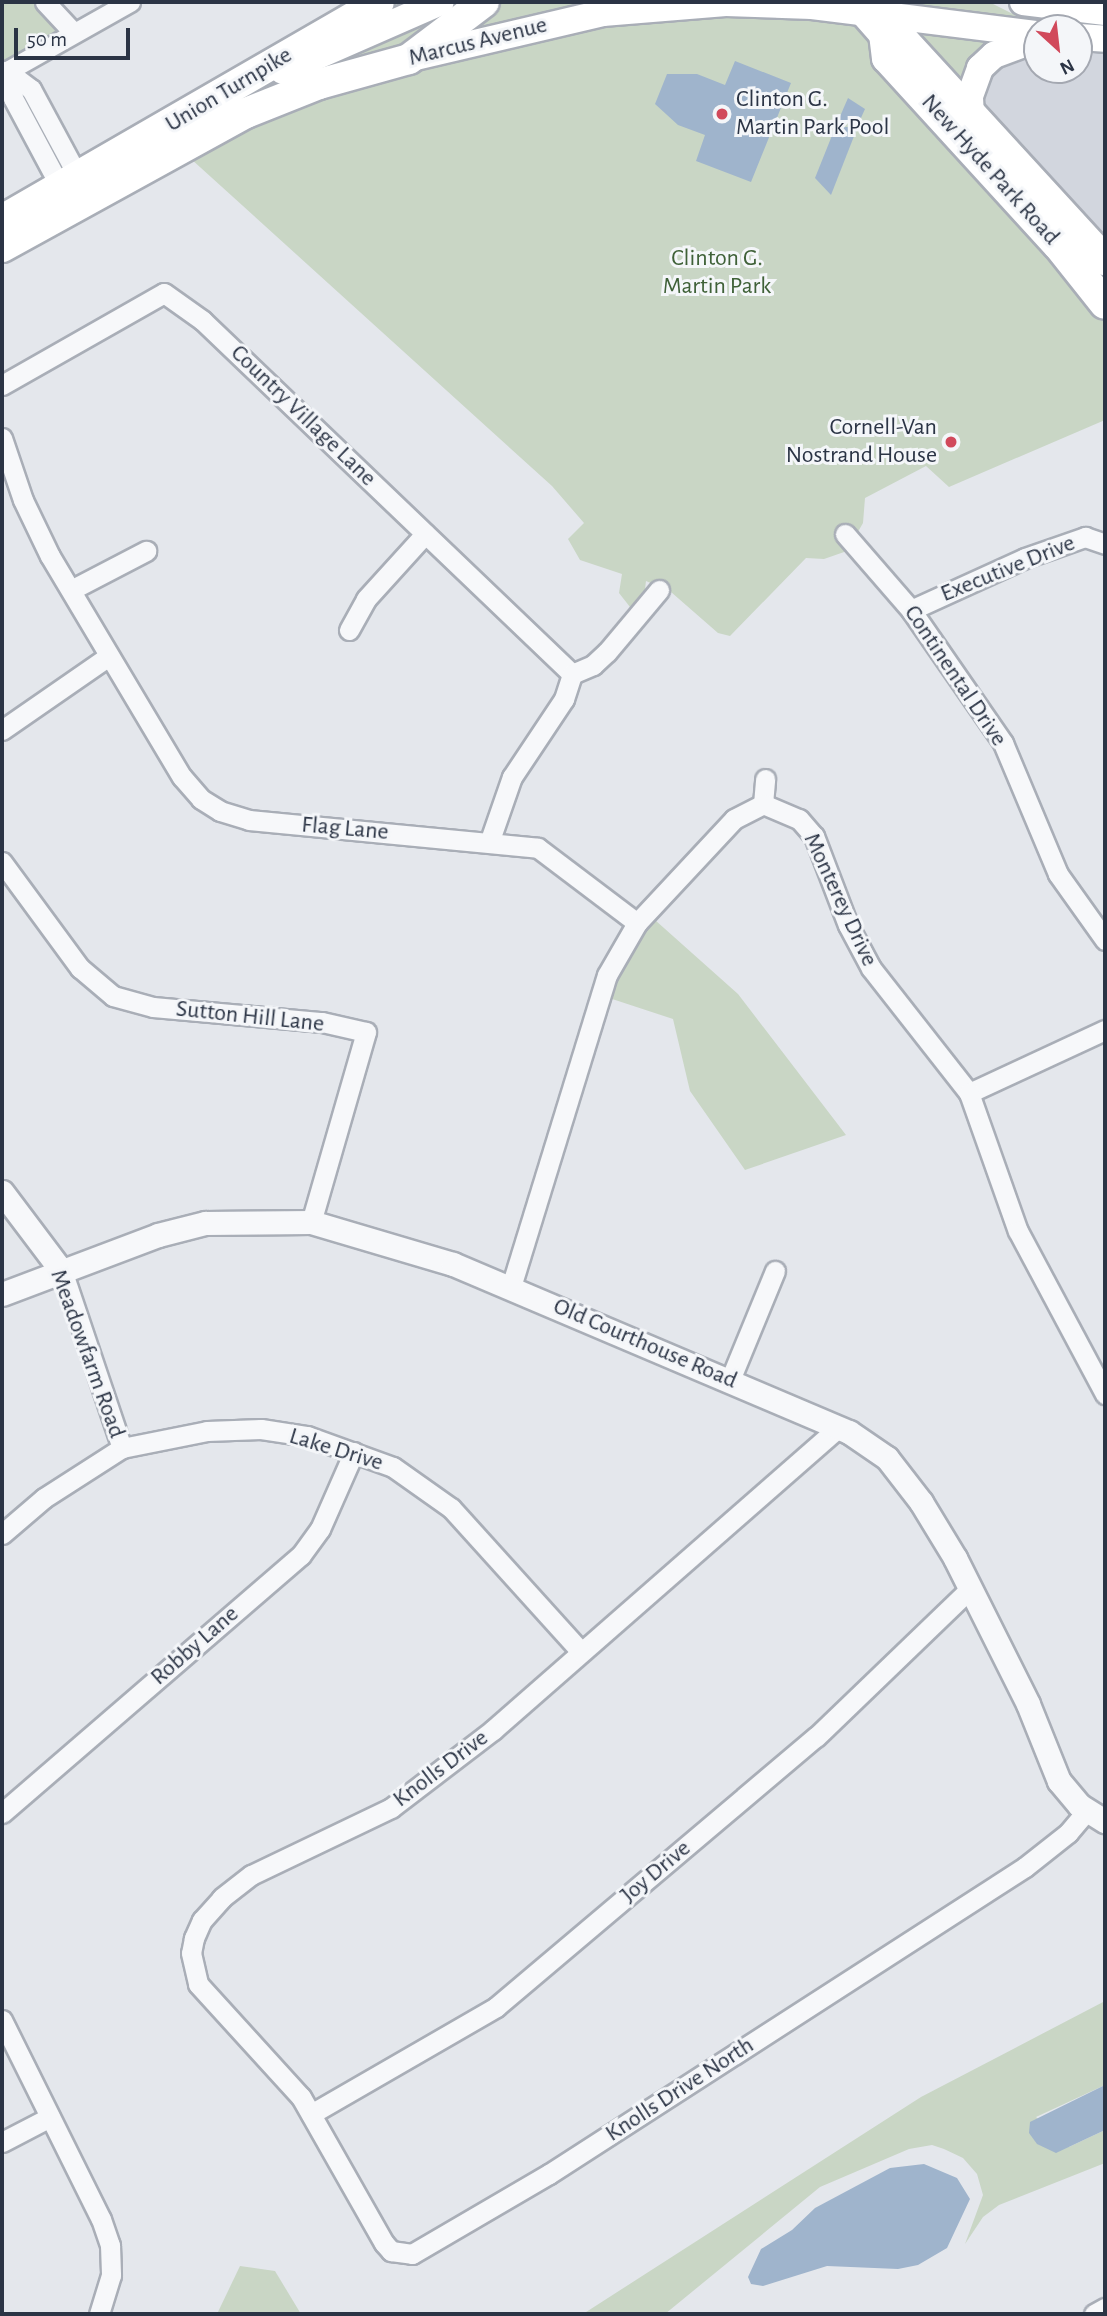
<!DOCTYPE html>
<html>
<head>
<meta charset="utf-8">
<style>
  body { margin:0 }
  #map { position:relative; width:1107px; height:2316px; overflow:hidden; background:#e4e7ec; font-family:"Alegreya Sans",sans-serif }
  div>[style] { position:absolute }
  .built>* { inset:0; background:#d2d6de }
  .green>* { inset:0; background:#c9d6c5 }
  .water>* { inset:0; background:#9fb4cc }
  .roads { filter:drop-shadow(2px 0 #a9aeb7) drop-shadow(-2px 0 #a9aeb7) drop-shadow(0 2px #a9aeb7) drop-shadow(0 -2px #a9aeb7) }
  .minor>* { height:19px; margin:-9.5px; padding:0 9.5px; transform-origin:9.5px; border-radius:9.5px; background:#f7f8fa }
  .tertiary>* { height:23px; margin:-11.5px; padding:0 11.5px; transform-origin:11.5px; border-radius:11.5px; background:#f7f8fa }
  .secondary>* { height:26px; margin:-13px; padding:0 13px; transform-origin:13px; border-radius:13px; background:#fff }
  .primary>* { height:30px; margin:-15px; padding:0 15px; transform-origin:15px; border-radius:15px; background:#fff }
  .dots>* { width:19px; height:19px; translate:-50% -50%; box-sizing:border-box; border:4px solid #f4f6f9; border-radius:50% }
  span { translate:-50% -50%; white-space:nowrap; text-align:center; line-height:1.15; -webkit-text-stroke:6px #f4f6f9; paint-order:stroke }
  .street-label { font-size:24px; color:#2b3445 }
  .poi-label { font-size:24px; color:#2b3445 }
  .left { translate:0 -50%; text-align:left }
  .right { translate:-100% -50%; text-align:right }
  .park-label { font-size:24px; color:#3f6138 }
  .frame { position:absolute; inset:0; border:4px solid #2b3445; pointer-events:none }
  .north { position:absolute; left:1023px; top:14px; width:70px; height:70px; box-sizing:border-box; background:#f4f6f9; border:2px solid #a4a8b1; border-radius:50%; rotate:153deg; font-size:19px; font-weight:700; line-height:28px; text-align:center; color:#2b3445 }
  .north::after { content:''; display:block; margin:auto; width:24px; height:32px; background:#d1495b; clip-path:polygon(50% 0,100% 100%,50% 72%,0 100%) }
  .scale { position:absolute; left:14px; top:28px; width:116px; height:32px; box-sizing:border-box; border:4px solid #2b3445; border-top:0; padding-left:9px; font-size:21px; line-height:24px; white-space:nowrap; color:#2b3445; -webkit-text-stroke:5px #f4f6f9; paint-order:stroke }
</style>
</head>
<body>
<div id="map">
  <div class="built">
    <div style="clip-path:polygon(1079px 37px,1105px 39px,1105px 280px,1068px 233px,984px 144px,973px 80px,1037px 39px,1037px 70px,1079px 70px)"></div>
  </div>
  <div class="green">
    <div style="clip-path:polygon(2px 2px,45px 2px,74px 33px,7px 72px,31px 89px,79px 178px,61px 188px,2px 74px)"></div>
    <div style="clip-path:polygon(379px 2px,989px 2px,1021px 18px,924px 20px,1025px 41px,970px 96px,1105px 280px,1105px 420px,949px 487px,926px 466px,865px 498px,863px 523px,847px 551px,824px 559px,806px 558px,730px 636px,718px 633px,671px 592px,646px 581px,644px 597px,630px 607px,619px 593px,622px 574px,580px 560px,568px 539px,584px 523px,552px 486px,180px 149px,255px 86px)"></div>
    <div style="clip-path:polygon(646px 912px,738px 994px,846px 1135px,745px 1170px,690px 1091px,673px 1019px,600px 995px)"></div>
    <div style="clip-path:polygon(1105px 2001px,1105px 2085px,1036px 2117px,1069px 2147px,1105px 2130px,1105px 2163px,999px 2205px,983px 2217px,965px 2244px,983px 2195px,977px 2174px,963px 2158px,944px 2149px,932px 2145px,909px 2149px,820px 2187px,665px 2314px,583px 2314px,921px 2097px)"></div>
    <div style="clip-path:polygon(240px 2266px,275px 2271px,301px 2314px,217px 2314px)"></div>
  </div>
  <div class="water">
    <div style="clip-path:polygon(735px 61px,791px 83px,751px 182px,696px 161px,705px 135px,678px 125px,655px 104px,667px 74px,697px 74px,725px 85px)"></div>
    <div style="clip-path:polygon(848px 98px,865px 109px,860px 120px,838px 121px)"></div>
    <div style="clip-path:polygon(858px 126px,831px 195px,815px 178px,835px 128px)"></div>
    <div style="clip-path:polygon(1105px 2085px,1105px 2130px,1056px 2153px,1037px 2144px,1029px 2133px,1030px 2122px)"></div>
    <div style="clip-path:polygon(924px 2164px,957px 2178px,970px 2199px,947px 2248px,918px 2265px,898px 2269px,827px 2266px,763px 2286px,751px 2284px,748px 2277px,761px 2249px,792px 2230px,815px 2208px,890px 2168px)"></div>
  </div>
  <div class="roads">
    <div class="minor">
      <div style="left:45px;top:2px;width:42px;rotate:46.9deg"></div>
      <div style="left:7px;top:71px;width:30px;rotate:37deg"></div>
      <div style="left:31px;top:89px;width:101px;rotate:61.7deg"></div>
      <div style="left:79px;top:178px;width:25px;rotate:83deg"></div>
      <div style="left:82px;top:203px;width:26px;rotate:-144deg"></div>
      <div style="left:61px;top:188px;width:102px;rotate:-118.1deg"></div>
      <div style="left:13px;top:98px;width:28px;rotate:-103deg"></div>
      <div style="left:2px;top:74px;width:147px;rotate:-29.4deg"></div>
      <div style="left:2px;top:385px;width:186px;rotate:-29.6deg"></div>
      <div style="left:164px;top:293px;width:47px;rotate:35.4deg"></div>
      <div style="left:202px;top:320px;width:512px;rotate:43.73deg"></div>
      <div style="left:2px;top:438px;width:65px;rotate:71.3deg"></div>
      <div style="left:23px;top:500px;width:62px;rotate:64.3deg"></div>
      <div style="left:50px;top:556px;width:257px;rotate:59.2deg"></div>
      <div style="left:182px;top:777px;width:29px;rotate:49deg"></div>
      <div style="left:201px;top:799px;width:22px;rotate:32deg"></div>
      <div style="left:220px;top:811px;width:30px;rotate:17deg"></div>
      <div style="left:249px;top:820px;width:290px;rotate:5.5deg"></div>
      <div style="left:538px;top:848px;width:124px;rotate:37.1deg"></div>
      <div style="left:845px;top:534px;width:101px;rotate:49deg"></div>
      <div style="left:911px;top:610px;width:162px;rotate:55.3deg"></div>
      <div style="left:1003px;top:743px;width:142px;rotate:67.2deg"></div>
      <div style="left:1058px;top:874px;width:81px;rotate:54.5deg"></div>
      <div style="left:71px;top:590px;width:85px;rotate:-27.5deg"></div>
      <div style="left:911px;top:610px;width:125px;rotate:-24.5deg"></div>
      <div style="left:1025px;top:558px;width:64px;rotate:-19.3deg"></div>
      <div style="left:1085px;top:537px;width:21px;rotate:19deg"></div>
      <div style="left:349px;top:630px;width:35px;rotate:-61deg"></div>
      <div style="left:366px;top:599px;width:88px;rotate:-47.8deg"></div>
      <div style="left:2px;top:730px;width:130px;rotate:-34.7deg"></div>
      <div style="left:763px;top:804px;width:25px;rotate:-85deg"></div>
      <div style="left:490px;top:840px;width:67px;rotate:-70.8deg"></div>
      <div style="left:512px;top:777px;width:94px;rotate:-56.3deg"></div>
      <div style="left:564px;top:699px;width:26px;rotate:-72deg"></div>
      <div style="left:572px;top:674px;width:23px;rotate:-23deg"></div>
      <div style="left:593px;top:665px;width:19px;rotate:-43deg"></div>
      <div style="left:607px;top:652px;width:81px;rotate:-50deg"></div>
      <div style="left:2px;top:862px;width:132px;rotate:53.7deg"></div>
      <div style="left:80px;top:968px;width:43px;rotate:40.3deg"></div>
      <div style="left:113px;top:996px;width:41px;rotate:15.4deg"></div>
      <div style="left:153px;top:1007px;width:170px;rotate:5.1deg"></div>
      <div style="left:322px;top:1022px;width:45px;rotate:12.8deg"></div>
      <div style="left:366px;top:1032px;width:198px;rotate:106.1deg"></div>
      <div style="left:969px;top:1093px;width:150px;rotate:-24.9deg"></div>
      <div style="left:63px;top:1273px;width:185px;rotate:71.4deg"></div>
      <div style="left:511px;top:1287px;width:326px;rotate:-72.9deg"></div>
      <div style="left:607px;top:975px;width:60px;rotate:-60deg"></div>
      <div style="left:637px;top:923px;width:142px;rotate:-47deg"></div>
      <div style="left:734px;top:819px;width:33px;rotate:-27deg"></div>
      <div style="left:763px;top:804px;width:39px;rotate:23deg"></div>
      <div style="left:799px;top:819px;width:23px;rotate:49deg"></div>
      <div style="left:814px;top:836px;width:95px;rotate:69.1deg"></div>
      <div style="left:848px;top:925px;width:49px;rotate:61.9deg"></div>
      <div style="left:871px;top:968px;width:159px;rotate:51.9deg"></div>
      <div style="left:969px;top:1093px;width:146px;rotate:70.5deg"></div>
      <div style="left:1018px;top:1231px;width:185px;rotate:61.9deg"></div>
      <div style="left:730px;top:1380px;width:118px;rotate:-67.6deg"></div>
      <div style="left:839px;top:1427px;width:460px;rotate:138.8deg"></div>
      <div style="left:493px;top:1730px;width:128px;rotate:142.6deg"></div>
      <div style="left:391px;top:1808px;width:155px;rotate:154.4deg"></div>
      <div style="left:251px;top:1875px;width:37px;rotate:142deg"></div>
      <div style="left:222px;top:1898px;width:30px;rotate:132deg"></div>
      <div style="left:202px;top:1920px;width:20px;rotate:114deg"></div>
      <div style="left:194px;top:1938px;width:15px;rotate:101deg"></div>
      <div style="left:191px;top:1953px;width:32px;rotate:77deg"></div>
      <div style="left:198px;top:1984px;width:153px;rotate:47.7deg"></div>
      <div style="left:301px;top:2097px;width:168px;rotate:60.4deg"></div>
      <div style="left:384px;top:2243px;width:11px;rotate:49deg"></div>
      <div style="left:391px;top:2251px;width:21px;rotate:8deg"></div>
      <div style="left:412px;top:2254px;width:159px;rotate:-30.3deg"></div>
      <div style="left:549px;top:2174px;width:566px;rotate:-32.82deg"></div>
      <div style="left:1025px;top:1867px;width:55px;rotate:-38.3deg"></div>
      <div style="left:1068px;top:1833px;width:30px;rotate:-50deg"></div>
      <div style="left:2px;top:1534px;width:55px;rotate:-40.6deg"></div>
      <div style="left:44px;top:1498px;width:93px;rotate:-32.7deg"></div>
      <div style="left:122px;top:1448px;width:87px;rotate:-11.3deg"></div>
      <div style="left:207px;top:1431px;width:54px;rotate:-2.1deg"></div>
      <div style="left:261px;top:1429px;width:47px;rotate:8.7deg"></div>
      <div style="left:307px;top:1436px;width:91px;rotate:19.8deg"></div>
      <div style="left:393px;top:1467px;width:71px;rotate:35.3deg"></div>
      <div style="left:451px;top:1508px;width:194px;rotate:47.9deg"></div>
      <div style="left:2px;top:1813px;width:395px;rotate:-40.8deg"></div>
      <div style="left:301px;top:1555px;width:32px;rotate:-54deg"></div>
      <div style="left:320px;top:1529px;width:84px;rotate:-66.2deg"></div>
      <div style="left:2px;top:2020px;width:222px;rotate:63.6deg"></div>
      <div style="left:101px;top:2219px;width:28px;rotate:71deg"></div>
      <div style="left:110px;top:2245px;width:30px;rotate:88deg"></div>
      <div style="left:111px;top:2275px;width:41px;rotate:107.1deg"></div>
      <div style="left:311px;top:2114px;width:214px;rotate:-30deg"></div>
      <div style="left:496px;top:2007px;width:419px;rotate:-40.2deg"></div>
      <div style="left:816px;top:1737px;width:214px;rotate:-43.9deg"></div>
      <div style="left:2px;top:2142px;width:54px;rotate:-27.5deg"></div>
      <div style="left:1094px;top:2314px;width:13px;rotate:-29deg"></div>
    </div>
    <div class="tertiary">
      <div style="left:2px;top:1192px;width:101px;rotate:53deg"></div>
      <div style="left:2px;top:1294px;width:167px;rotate:-20.7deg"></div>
      <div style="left:158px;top:1235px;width:49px;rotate:-14.3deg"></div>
      <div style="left:205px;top:1223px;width:106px;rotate:-0.5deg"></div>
      <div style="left:311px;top:1222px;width:148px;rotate:16.5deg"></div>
      <div style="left:453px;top:1264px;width:430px;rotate:23deg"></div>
      <div style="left:849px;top:1432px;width:46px;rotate:34.4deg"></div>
      <div style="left:887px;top:1458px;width:56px;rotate:52.3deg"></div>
      <div style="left:921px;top:1502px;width:66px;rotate:58.7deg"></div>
      <div style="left:955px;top:1558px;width:163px;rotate:63.4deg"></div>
      <div style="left:1028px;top:1704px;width:83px;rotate:68.1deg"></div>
      <div style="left:1059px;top:1781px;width:31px;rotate:50deg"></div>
      <div style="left:1079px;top:1805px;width:31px;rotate:32deg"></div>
    </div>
    <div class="secondary">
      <div style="left:1023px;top:2px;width:83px;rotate:7deg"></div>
      <div style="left:1079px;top:37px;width:26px;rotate:4deg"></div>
      <div style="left:411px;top:58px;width:197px;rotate:-13.2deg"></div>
      <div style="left:603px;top:13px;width:123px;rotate:-4.6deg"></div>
      <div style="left:726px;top:3px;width:86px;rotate:2deg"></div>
      <div style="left:812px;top:6px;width:227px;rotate:7.1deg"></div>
      <div style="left:283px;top:71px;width:172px;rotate:-23.6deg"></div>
      <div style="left:971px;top:117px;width:21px;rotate:-93deg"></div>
      <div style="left:970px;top:96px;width:30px;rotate:-70deg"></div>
      <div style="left:980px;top:68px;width:19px;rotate:-43deg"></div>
      <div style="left:994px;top:55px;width:46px;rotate:-20.4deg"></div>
    </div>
    <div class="primary">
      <div style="left:856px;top:2px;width:43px;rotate:48.8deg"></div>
      <div style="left:884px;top:34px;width:22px;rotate:21deg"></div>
      <div style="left:905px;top:42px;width:296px;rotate:47.5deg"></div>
      <div style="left:884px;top:34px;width:24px;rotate:83deg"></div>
      <div style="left:887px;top:58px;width:253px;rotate:47.6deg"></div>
      <div style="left:1058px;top:245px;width:75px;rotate:51.5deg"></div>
      <div style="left:2px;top:220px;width:435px;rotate:-30deg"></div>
      <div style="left:2px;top:247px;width:278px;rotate:-28.8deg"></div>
      <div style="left:246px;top:113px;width:79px;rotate:-21.7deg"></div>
      <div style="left:319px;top:84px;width:93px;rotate:-15.5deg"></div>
      <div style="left:409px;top:59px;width:94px;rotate:-37.2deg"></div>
    </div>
  </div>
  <div class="dots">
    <div style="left:722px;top:114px;background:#d1495b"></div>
    <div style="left:951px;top:442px;background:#d1495b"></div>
  </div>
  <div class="street-label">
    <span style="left:478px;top:42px;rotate:-14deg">Marcus Avenue</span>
    <span style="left:229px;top:90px;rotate:-31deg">Union Turnpike</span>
    <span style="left:990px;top:170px;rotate:48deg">New Hyde Park Road</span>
    <span style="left:303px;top:416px;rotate:44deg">Country Village Lane</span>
    <span style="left:1008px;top:569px;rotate:-22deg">Executive Drive</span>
    <span style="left:955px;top:676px;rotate:56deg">Continental Drive</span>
    <span style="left:345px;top:829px;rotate:5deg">Flag Lane</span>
    <span style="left:840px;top:900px;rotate:65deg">Monterey Drive</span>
    <span style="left:250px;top:1017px;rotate:6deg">Sutton Hill Lane</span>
    <span style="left:645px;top:1344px;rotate:23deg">Old Courthouse Road</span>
    <span style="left:87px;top:1354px;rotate:70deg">Meadowfarm Road</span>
    <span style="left:336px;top:1450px;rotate:17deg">Lake Drive</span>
    <span style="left:195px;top:1646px;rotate:-41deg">Robby Lane</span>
    <span style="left:441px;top:1769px;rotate:-37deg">Knolls Drive</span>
    <span style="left:656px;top:1872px;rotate:-40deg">Joy Drive</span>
    <span style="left:680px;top:2090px;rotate:-33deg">Knolls Drive North</span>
  </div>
  <div class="poi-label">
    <span class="left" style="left:736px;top:114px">Clinton G.<br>Martin Park Pool</span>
    <span class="right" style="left:937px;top:442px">Cornell-Van<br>Nostrand House</span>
  </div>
  <div class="park-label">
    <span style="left:717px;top:273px">Clinton G.<br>Martin Park</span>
  </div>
  <div class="frame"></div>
  <div class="north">N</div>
  <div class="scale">50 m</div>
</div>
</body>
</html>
